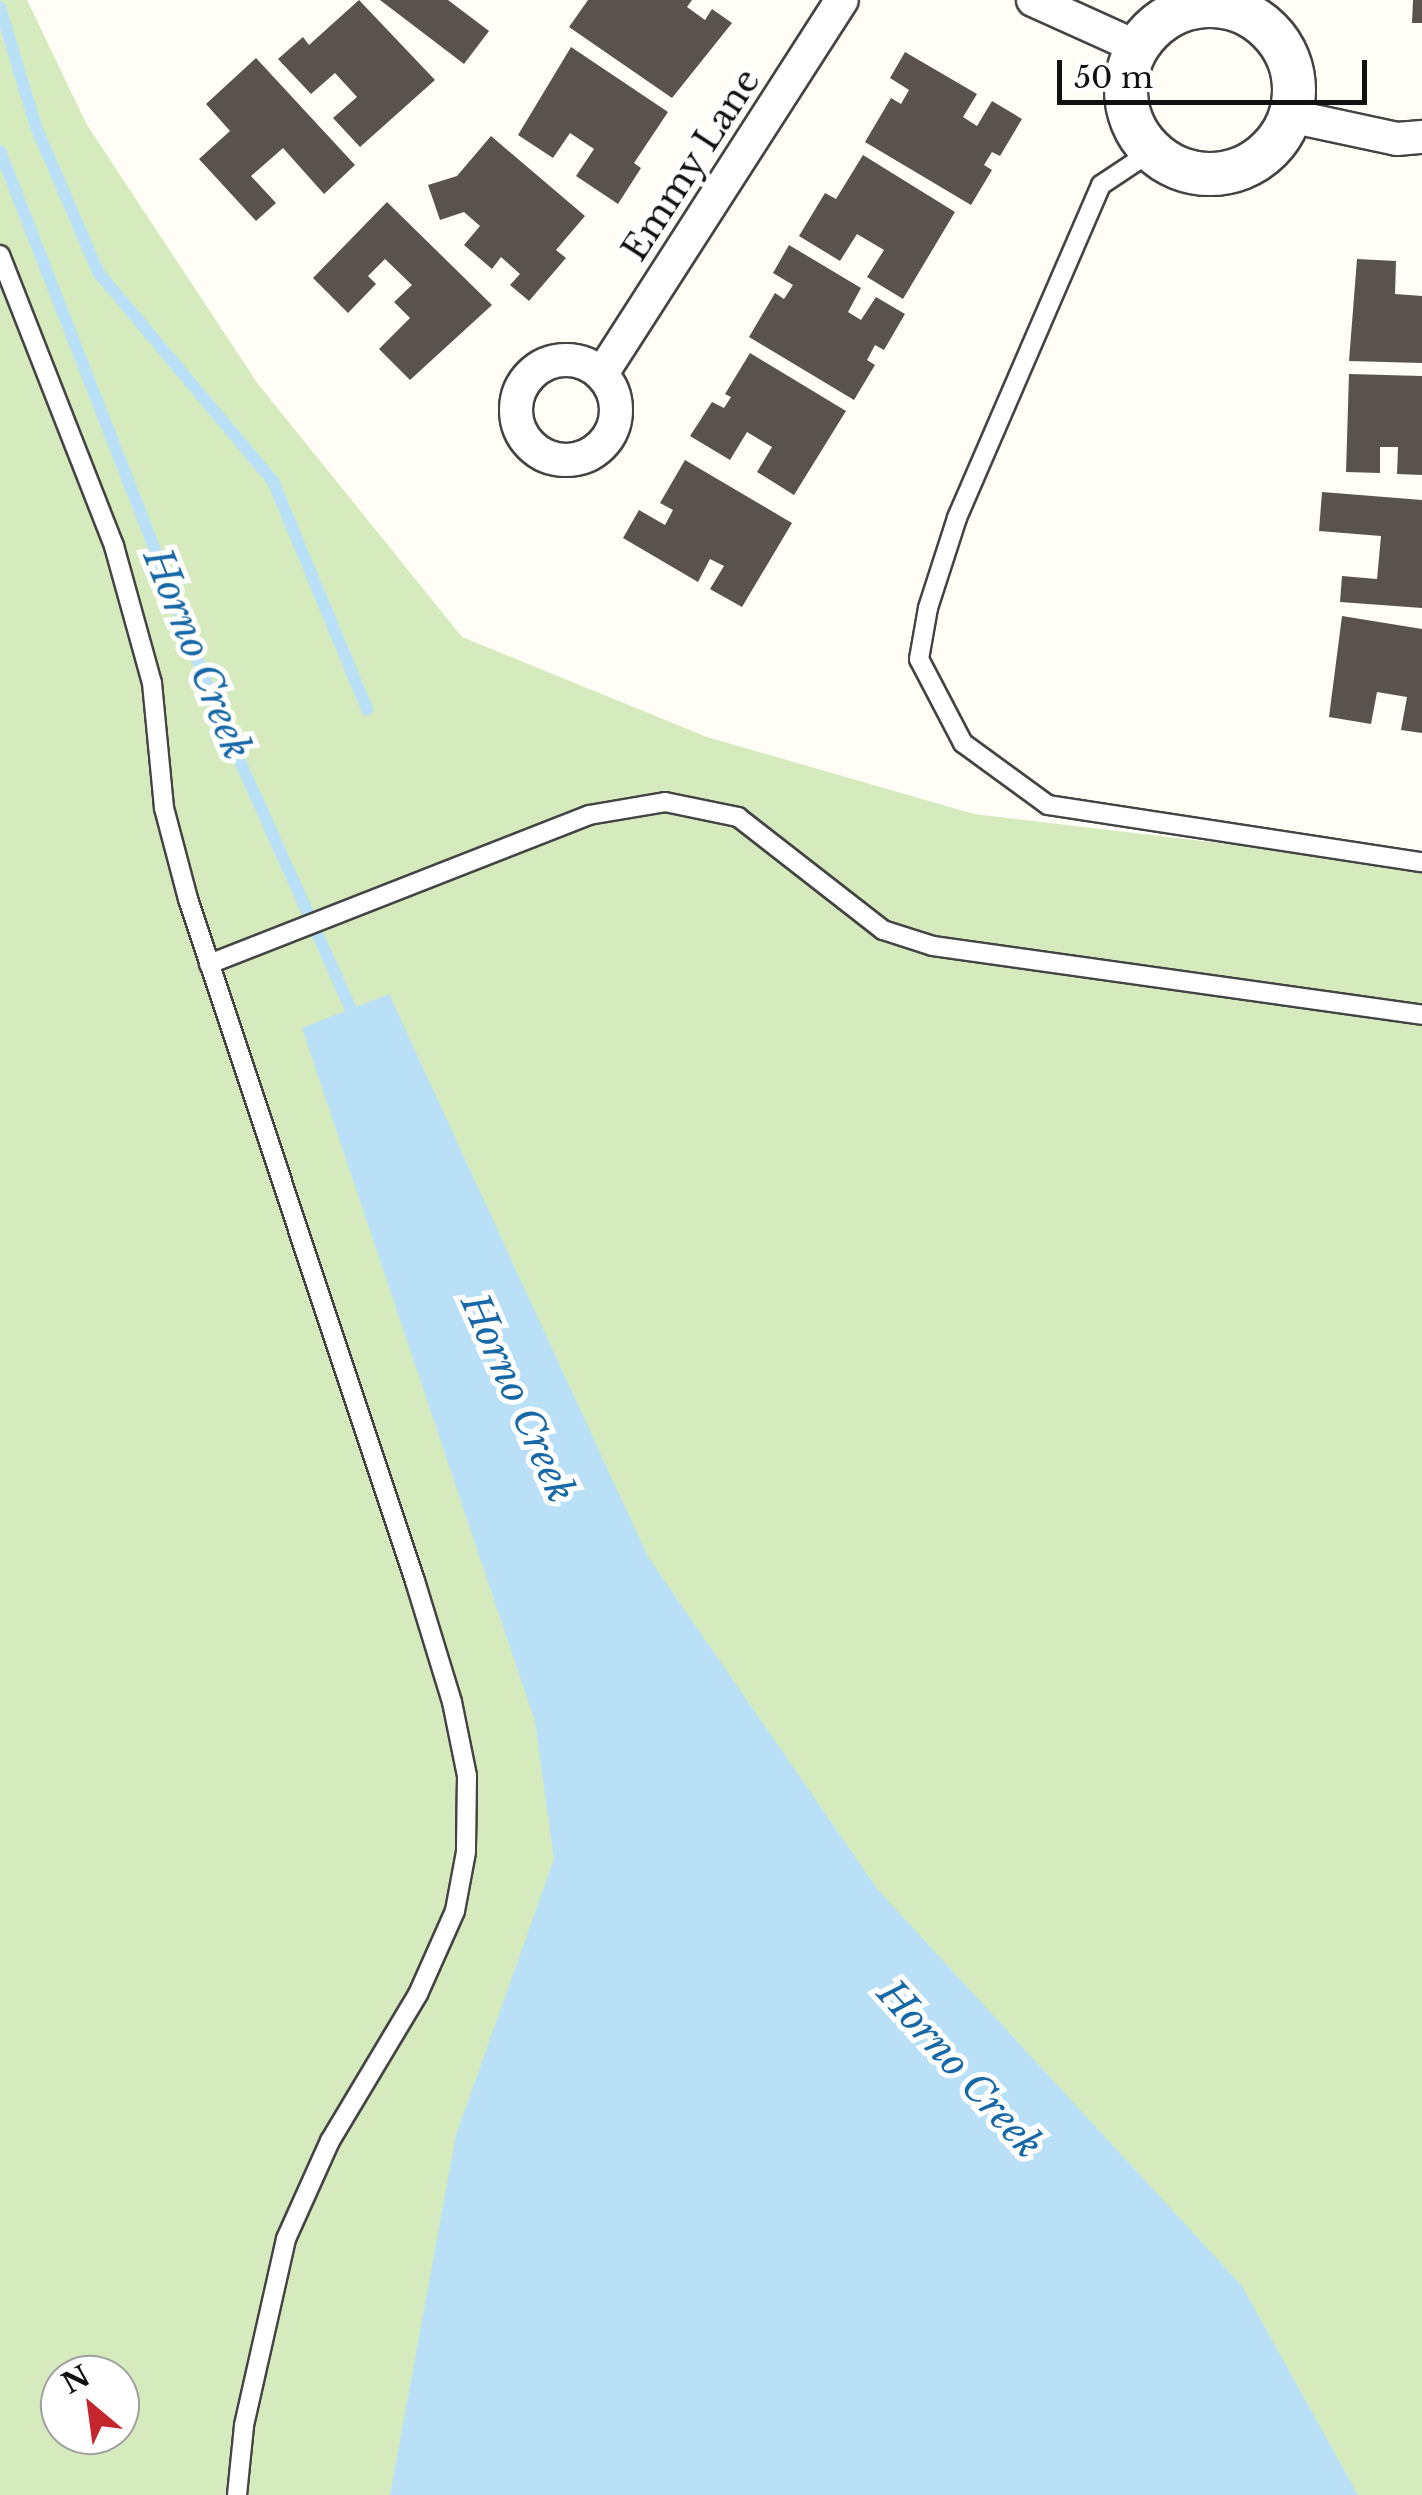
<!DOCTYPE html>
<html>
<head>
<meta charset="utf-8">
<style>
  body { margin:0 }
  #map { position:relative; width:1422px; height:2495px; overflow:hidden; background:#fffdf5; font-family:"Libre Baskerville",serif }
  div>[style] { position:absolute }
  .green>* { inset:0; background:#d5ebbd }
  .water>* { inset:0; background:#b9e0f7 }
  .stream>* { height:12px; margin:-6px; padding:0 6px; transform-origin:6px; border-radius:6px; background:#b9e0f7 }
  .building>* { inset:0; background:#5a524d }
  .roads { filter:drop-shadow(2px 0 #444) drop-shadow(-2px 0 #444) drop-shadow(0 2px #444) drop-shadow(0 -2px #444) }
  .service>* { height:18px; margin:-9px; padding:0 9px; transform-origin:9px; border-radius:9px; background:#fff }
  .minor>* { height:32px; margin:-16px; padding:0 16px; transform-origin:16px; border-radius:16px; background:#fff }
  .minor>.ring { margin:-16px; padding:0; box-sizing:content-box; background:none; border:32px solid #fff; border-radius:50% }
  .tertiary>* { height:42px; margin:-21px; padding:0 21px; transform-origin:21px; border-radius:21px; background:#fff }
  .tertiary>.ring { margin:-21px; padding:0; box-sizing:content-box; background:none; border:42px solid #fff; border-radius:50% }
  span { translate:-50% -50%; white-space:nowrap; text-align:center; line-height:1.15; -webkit-text-stroke:10px #fff; paint-order:stroke }
  .street-label { font-size:35px; color:#111 }
  .water-label { font-size:38px; color:#1768a6; font-style:italic }
  .north { position:absolute; left:40px; top:2355px; width:100px; height:100px; box-sizing:border-box; background:#fff; border:2px solid #a0a0a0; border-radius:50%; rotate:331deg; font-size:28px; font-weight:700; line-height:40px; text-align:center; color:#111 }
  .north::after { content:''; display:block; margin:auto; width:35px; height:45px; background:#c4262e; clip-path:polygon(50% 0,100% 100%,50% 72%,0 100%) }
  .scale { position:absolute; left:1057px; top:60px; width:310px; height:45px; box-sizing:border-box; border:5px solid #111; border-top:0; padding-left:12px; font-size:30px; line-height:35px; white-space:nowrap; color:#111; -webkit-text-stroke:8px #fff; paint-order:stroke }
</style>
</head>
<body>
<div id="map">
  <div class="green">
    <div style="clip-path:polygon(evenodd,0 0,27px 0,87px 125px,258px 384px,462px 637px,707px 737px,974px 814px,1422px 867px,1422px 2495px,0 2495px,0 0,60px 2375px,120px 2375px,120px 2435px,60px 2435px,60px 2375px)"></div>
  </div>
  <div class="water">
    <div style="clip-path:polygon(389px 994px,648px 1557px,878px 1890px,1242px 2286px,1358px 2495px,390px 2495px,456px 2135px,554px 1859px,535px 1722px,302px 1028px)"></div>
  </div>
  <div class="stream">
    <div style="left:0;top:7px;width:125px;rotate:73.3deg"></div>
    <div style="left:36px;top:127px;width:158px;rotate:66.8deg"></div>
    <div style="left:98px;top:272px;width:273px;rotate:50.1deg"></div>
    <div style="left:273px;top:481px;width:247px;rotate:67.6deg"></div>
    <div style="left:0;top:151px;width:602px;rotate:68.76deg"></div>
    <div style="left:218px;top:712px;width:341px;rotate:65.9deg"></div>
  </div>
  <div class="building">
    <div style="clip-path:polygon(359px 0,435px 80px,360px 147px,333px 118px,357px 97px,335px 73px,311px 94px,278px 59px,303px 37px,309px 45px)"></div>
    <div style="clip-path:polygon(380px 0,448px 0,489px 31px,464px 64px)"></div>
    <div style="clip-path:polygon(588px 0,692px 0,687px 7px,705px 20px,712px 9px,732px 23px,672px 98px,569px 27px)"></div>
    <div style="clip-path:polygon(1413px 0,1422px 0,1422px 23px,1412px 23px)"></div>
    <div style="clip-path:polygon(571px 47px,668px 112px,634px 163px,641px 168px,618px 204px,576px 176px,594px 149px,570px 133px,553px 158px,518px 135px)"></div>
    <div style="clip-path:polygon(905px 52px,977px 94px,963px 117px,977px 126px,992px 101px,1022px 119px,1000px 156px,992px 152px,984px 165px,992px 170px,971px 205px,865px 142px,891px 98px,901px 104px,909px 90px,890px 78px)"></div>
    <div style="clip-path:polygon(256px 58px,355px 165px,324px 194px,283px 148px,251px 176px,276px 203px,256px 221px,199px 159px,230px 131px,206px 104px)"></div>
    <div style="clip-path:polygon(491px 136px,585px 216px,556px 250px,566px 258px,529px 301px,510px 285px,520px 274px,501px 257px,492px 269px,464px 245px,480px 226px,464px 212px,440px 220px,428px 185px,457px 176px)"></div>
    <div style="clip-path:polygon(863px 155px,955px 212px,903px 299px,867px 277px,884px 250px,857px 234px,840px 261px,799px 236px,825px 193px,836px 199px)"></div>
    <div style="clip-path:polygon(387px 202px,492px 305px,410px 380px,379px 349px,410px 318px,394px 302px,412px 285px,385px 259px,368px 276px,376px 284px,348px 313px,313px 278px)"></div>
    <div style="clip-path:polygon(789px 245px,861px 288px,848px 312px,861px 320px,876px 297px,905px 314px,884px 350px,875px 345px,867px 360px,875px 365px,854px 400px,749px 337px,775px 293px,784px 299px,793px 285px,773px 273px)"></div>
    <div style="clip-path:polygon(1357px 259px,1396px 261px,1395px 294px,1422px 296px,1422px 363px,1349px 361px)"></div>
    <div style="clip-path:polygon(750px 353px,846px 411px,794px 495px,757px 472px,772px 447px,747px 432px,730px 460px,690px 436px,712px 402px,724px 408px,731px 397px,725px 394px)"></div>
    <div style="clip-path:polygon(1349px 374px,1422px 376px,1422px 475px,1397px 474px,1398px 447px,1380px 447px,1380px 473px,1346px 472px)"></div>
    <div style="clip-path:polygon(685px 460px,792px 523px,742px 607px,710px 589px,724px 566px,710px 559px,698px 582px,623px 538px,639px 510px,665px 525px,673px 510px,660px 503px)"></div>
    <div style="clip-path:polygon(1322px 492px,1422px 500px,1422px 608px,1340px 602px,1342px 576px,1377px 579px,1381px 536px,1319px 531px)"></div>
    <div style="clip-path:polygon(1342px 616px,1422px 629px,1422px 733px,1401px 730px,1407px 697px,1377px 692px,1371px 724px,1329px 717px)"></div>
  </div>
  <div class="roads">
    <div class="service">
      <div style="left:1152px;top:151px;width:61px;rotate:146.3deg"></div>
      <div style="left:1101px;top:185px;width:363px;rotate:113.4deg"></div>
      <div style="left:957px;top:518px;width:95px;rotate:107.9deg"></div>
      <div style="left:928px;top:608px;width:52px;rotate:100deg"></div>
      <div style="left:919px;top:659px;width:95px;rotate:62.4deg"></div>
      <div style="left:963px;top:743px;width:105px;rotate:36.1deg"></div>
      <div style="left:1048px;top:805px;width:378px;rotate:8.7deg"></div>
      <div style="left:0;top:255px;width:313px;rotate:68.6deg"></div>
      <div style="left:114px;top:546px;width:142px;rotate:74.5deg"></div>
      <div style="left:152px;top:683px;width:126px;rotate:84.5deg"></div>
      <div style="left:164px;top:808px;width:94px;rotate:75.2deg"></div>
      <div style="left:188px;top:899px;width:719px;rotate:71.59deg"></div>
      <div style="left:415px;top:1581px;width:127px;rotate:73deg"></div>
      <div style="left:452px;top:1702px;width:76px;rotate:78.5deg"></div>
      <div style="left:467px;top:1776px;width:76px;rotate:90.8deg"></div>
      <div style="left:466px;top:1852px;width:60px;rotate:100.6deg"></div>
      <div style="left:455px;top:1911px;width:91px;rotate:114deg"></div>
      <div style="left:418px;top:1994px;width:171px;rotate:120.9deg"></div>
      <div style="left:330px;top:2141px;width:107px;rotate:114.2deg"></div>
      <div style="left:286px;top:2239px;width:192px;rotate:102.7deg"></div>
      <div style="left:244px;top:2426px;width:69px;rotate:95.8deg"></div>
      <div style="left:209px;top:964px;width:408px;rotate:-21.4deg"></div>
      <div style="left:589px;top:815px;width:77px;rotate:-9.7deg"></div>
      <div style="left:665px;top:802px;width:75px;rotate:11.6deg"></div>
      <div style="left:738px;top:817px;width:184px;rotate:37.9deg"></div>
      <div style="left:883px;top:930px;width:52px;rotate:17.7deg"></div>
      <div style="left:933px;top:946px;width:494px;rotate:8deg"></div>
    </div>
    <div class="minor">
      <div style="left:1033px;top:0;width:114px;rotate:24.3deg"></div>
      <div style="left:1290px;top:116px;width:109px;rotate:12.1deg"></div>
      <div style="left:1397px;top:139px;width:25px;rotate:-5deg"></div>
      <div class="ring" style="left:516px;top:360px;width:68px;height:68px"></div>
      <div style="left:603px;top:372px;width:442px;rotate:-57.3deg"></div>
    </div>
    <div class="tertiary">
      <div class="ring" style="left:1126px;top:6px;width:126px;height:126px"></div>
    </div>
  </div>
  <div class="street-label">
    <span style="left:691px;top:165px;rotate:-57deg">Emmy Lane</span>
  </div>
  <div class="water-label">
    <span style="left:197px;top:654px;rotate:68deg">Horno Creek</span>
    <span style="left:518px;top:1398px;rotate:66deg">Horno Creek</span>
    <span style="left:960px;top:2069px;rotate:48deg">Horno Creek</span>
  </div>
  <div class="north">N</div>
  <div class="scale">50 m</div>
</div>
</body>
</html>
